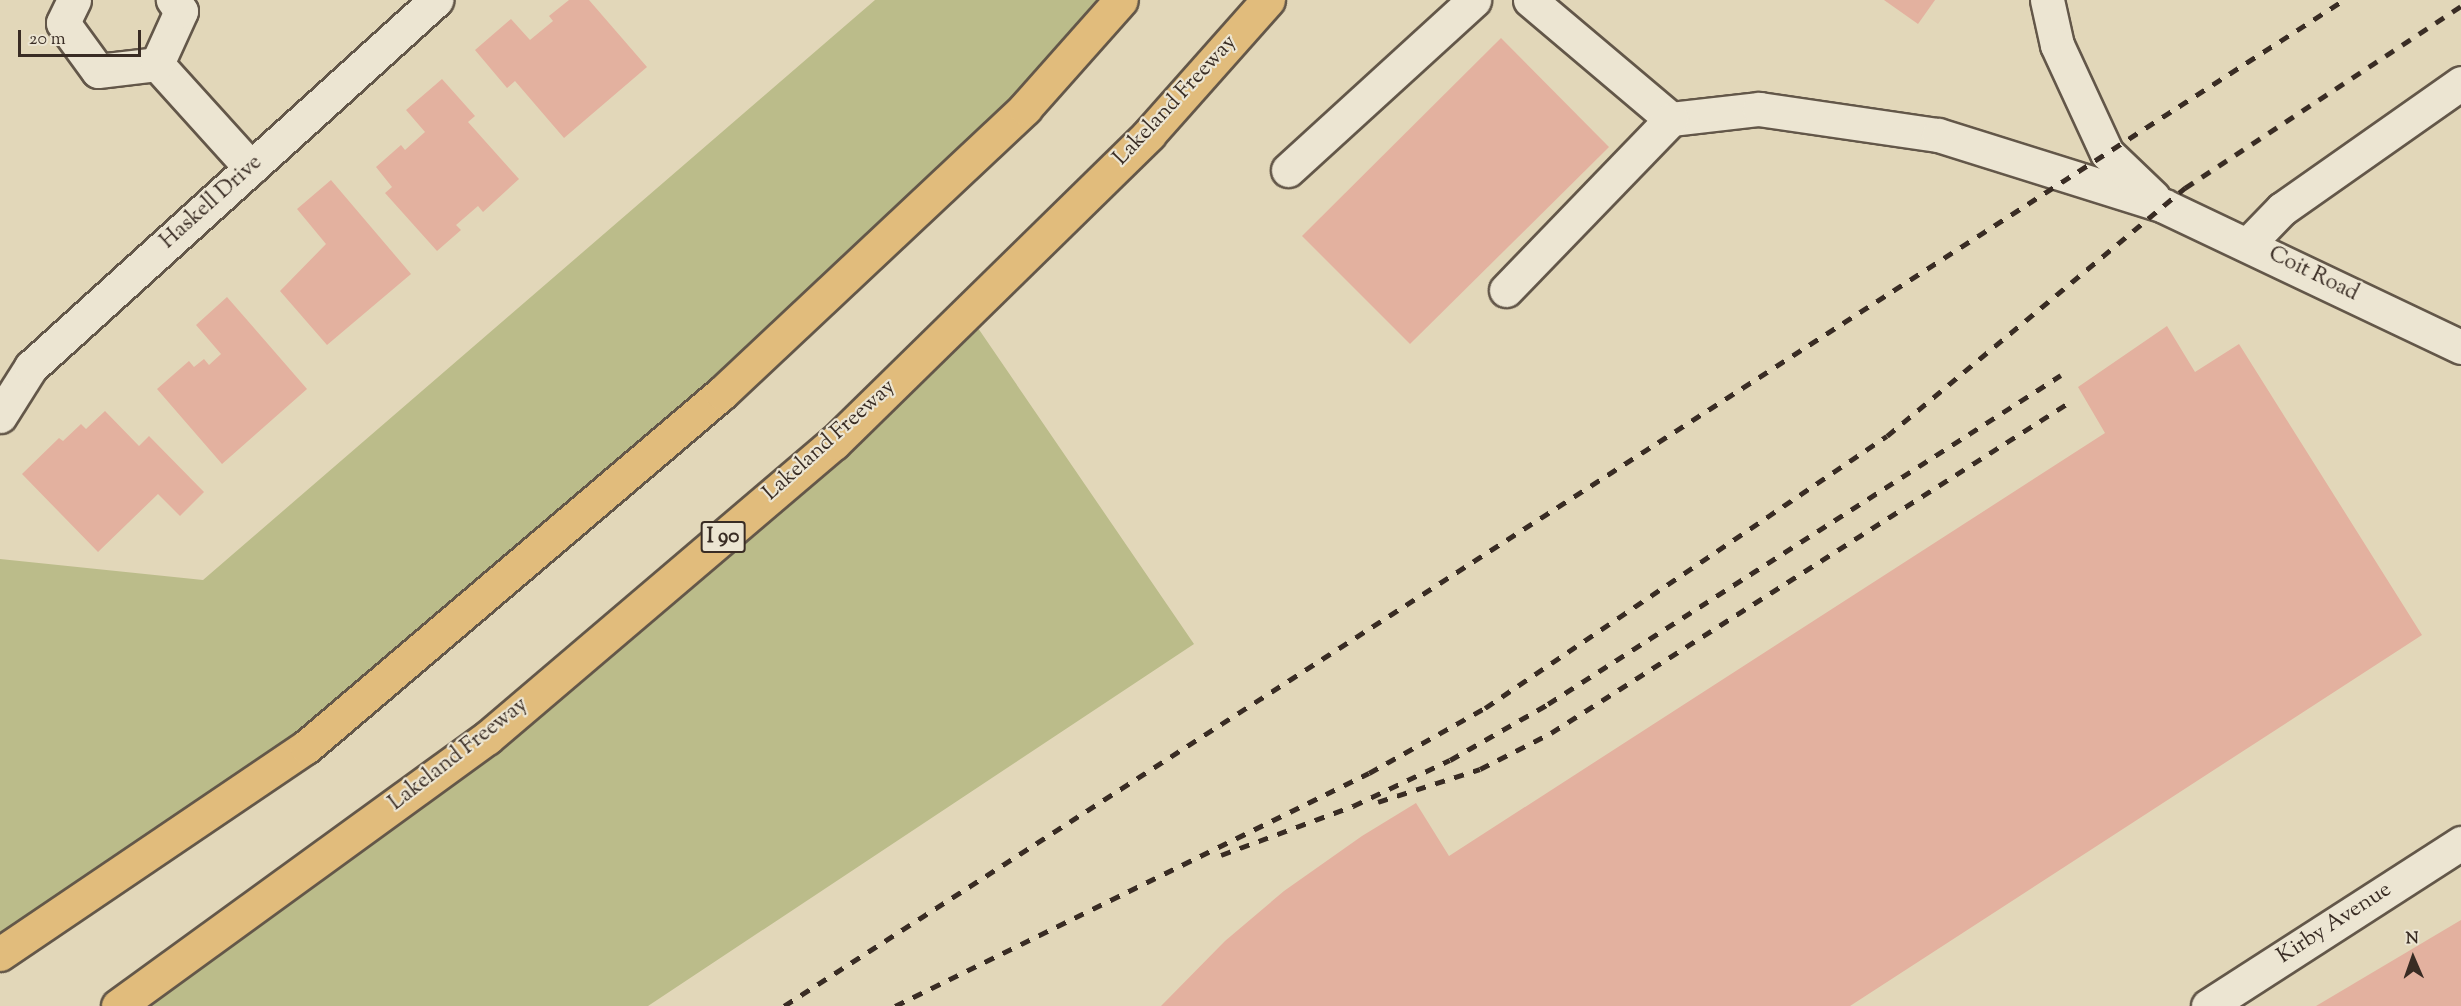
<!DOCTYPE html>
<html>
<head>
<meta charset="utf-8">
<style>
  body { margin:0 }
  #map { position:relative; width:2461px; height:1006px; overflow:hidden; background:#e2d7b9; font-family:"Sorts Mill Goudy",serif }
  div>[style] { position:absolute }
  .green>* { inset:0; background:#bbbc8a }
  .building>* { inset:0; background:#e3b19f }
  .roads { filter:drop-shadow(2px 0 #635749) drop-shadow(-2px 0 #635749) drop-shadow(0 2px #635749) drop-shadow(0 -2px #635749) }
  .minor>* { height:33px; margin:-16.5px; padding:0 16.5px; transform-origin:16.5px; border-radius:16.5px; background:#ece5d2 }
  .highway>* { height:33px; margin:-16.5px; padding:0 16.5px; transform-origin:16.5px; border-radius:16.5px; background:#e1bc7c }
  .rail>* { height:4.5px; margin-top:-2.25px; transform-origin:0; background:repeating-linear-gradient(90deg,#392c24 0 10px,transparent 0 20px) }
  span { translate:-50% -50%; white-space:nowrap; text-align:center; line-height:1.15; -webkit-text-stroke:4.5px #ece5d2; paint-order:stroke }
  .shield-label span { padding:2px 4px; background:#ece5d2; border:2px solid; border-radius:4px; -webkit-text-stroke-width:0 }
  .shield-label { font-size:21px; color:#392c24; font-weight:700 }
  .street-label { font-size:22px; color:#392c24 }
  .north { position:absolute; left:2383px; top:928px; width:60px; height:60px; -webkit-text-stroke:4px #ece5d2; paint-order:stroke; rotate:358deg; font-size:16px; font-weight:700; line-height:24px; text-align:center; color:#392c24 }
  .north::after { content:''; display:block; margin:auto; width:21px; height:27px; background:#392c24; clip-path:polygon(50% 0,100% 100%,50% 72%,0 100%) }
  .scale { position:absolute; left:18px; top:30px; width:123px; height:27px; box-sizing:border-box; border:3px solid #392c24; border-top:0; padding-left:8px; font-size:18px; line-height:21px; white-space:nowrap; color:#392c24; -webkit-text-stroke:4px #ece5d2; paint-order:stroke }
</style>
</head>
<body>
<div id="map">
  <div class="green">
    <div style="clip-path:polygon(875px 0,1121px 0,1025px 108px,306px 747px,0 954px,0 559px,203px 580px)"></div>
    <div style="clip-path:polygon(967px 312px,1194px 644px,648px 1006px,140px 1006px,487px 738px)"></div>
  </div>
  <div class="building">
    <div style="clip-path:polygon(569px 0,589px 0,647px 67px,564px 138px,515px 81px,507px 88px,475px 50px,511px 19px,530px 40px,553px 21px,549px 16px)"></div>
    <div style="clip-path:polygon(1884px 0,1935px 0,1918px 24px)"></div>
    <div style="clip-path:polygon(1501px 38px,1609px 147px,1410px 344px,1302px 236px)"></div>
    <div style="clip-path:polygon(442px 79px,475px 116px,468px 122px,519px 179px,483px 212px,478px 206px,456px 225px,461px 230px,437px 251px,385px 193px,392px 187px,376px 167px,401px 145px,405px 150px,425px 132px,406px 110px)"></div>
    <div style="clip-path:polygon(331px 180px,411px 274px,327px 345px,280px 291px,326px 244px,297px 209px)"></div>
    <div style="clip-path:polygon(227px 297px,307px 389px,222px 464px,157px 389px,189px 361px,194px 367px,204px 359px,209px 365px,221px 354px,196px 325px)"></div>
    <div style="clip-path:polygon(2167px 326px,2195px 372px,2239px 344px,2422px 635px,1850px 1006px,1161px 1006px,1225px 941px,1284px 891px,1362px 836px,1416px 803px,1449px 856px,2105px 433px,2078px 387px)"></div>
    <div style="clip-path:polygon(105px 411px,139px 446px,149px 436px,204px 492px,180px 516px,158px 494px,98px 552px,22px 474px,59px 438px,63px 441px,81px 424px,86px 429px)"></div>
    <div style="clip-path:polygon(2461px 920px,2461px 1006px,2316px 1006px)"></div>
  </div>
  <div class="roads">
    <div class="minor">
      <div style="left:74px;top:0;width:25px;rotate:116deg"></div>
      <div style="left:63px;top:23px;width:59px;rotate:53.9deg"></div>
      <div style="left:98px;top:71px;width:59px;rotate:-6.8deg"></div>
      <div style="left:1530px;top:0;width:185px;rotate:40.2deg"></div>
      <div style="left:1671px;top:119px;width:89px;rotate:-6.5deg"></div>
      <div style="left:1759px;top:109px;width:181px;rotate:8.3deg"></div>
      <div style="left:1938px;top:135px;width:237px;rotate:17.4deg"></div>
      <div style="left:2164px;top:206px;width:329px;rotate:25.4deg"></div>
      <div style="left:2047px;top:0;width:46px;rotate:77.5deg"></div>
      <div style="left:2057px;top:45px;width:119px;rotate:65.2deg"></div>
      <div style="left:2107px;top:153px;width:64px;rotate:43.7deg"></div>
      <div style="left:157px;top:64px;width:140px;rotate:47.9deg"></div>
      <div style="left:157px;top:64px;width:58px;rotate:-65.6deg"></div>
      <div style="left:181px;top:11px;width:14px;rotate:-126deg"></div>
      <div style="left:1288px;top:170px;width:252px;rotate:-42.4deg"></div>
      <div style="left:2248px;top:244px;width:49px;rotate:-45.8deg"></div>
      <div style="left:2282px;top:209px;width:219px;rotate:-35.1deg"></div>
      <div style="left:1506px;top:290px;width:238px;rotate:-46deg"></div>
      <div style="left:0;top:416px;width:58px;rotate:-57.7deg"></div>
      <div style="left:31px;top:367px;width:547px;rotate:-42.18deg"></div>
      <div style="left:2208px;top:1006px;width:301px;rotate:-32.8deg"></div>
    </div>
    <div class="highway">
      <div style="left:0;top:954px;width:369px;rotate:-34.1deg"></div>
      <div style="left:306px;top:747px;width:546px;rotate:-40.4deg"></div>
      <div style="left:722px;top:393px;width:416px;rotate:-43.2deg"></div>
      <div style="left:1025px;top:108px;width:144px;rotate:-48.4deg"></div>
      <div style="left:118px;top:1006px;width:456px;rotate:-36deg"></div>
      <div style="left:487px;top:738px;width:455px;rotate:-40.4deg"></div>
      <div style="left:834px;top:443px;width:441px;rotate:-44.4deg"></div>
      <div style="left:1149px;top:134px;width:179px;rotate:-48.4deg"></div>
    </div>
  </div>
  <div class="rail">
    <div style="left:1378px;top:802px;width:107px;rotate:-17.9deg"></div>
    <div style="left:1480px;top:769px;width:80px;rotate:-26.9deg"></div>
    <div style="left:1551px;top:733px;width:619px;rotate:-32.54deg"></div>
    <div style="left:1221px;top:855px;width:141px;rotate:-20.4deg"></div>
    <div style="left:1353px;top:806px;width:107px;rotate:-25.4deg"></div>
    <div style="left:1450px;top:760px;width:113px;rotate:-29.7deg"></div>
    <div style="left:1548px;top:704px;width:609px;rotate:-32.67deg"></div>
    <div style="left:784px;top:1006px;width:1856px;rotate:-32.82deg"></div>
    <div style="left:895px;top:1006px;width:528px;rotate:-26.18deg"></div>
    <div style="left:1369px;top:773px;width:133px;rotate:-29.3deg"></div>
    <div style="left:1485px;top:708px;width:485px;rotate:-34.1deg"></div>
    <div style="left:1887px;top:436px;width:388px;rotate:-39.8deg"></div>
    <div style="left:2185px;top:188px;width:331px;rotate:-33.4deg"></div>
  </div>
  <div class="shield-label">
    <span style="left:723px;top:537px">I 90</span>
  </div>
  <div class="street-label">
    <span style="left:1176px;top:101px;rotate:-47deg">Lakeland Freeway</span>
    <span style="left:212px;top:203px;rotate:-42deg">Haskell Drive</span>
    <span style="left:2313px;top:275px;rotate:26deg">Coit Road</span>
    <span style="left:830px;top:441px;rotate:-42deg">Lakeland Freeway</span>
    <span style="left:459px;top:755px;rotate:-38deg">Lakeland Freeway</span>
    <span style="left:2335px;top:924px;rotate:-33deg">Kirby Avenue</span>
  </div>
  <div class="north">N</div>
  <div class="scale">20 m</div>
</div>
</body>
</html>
